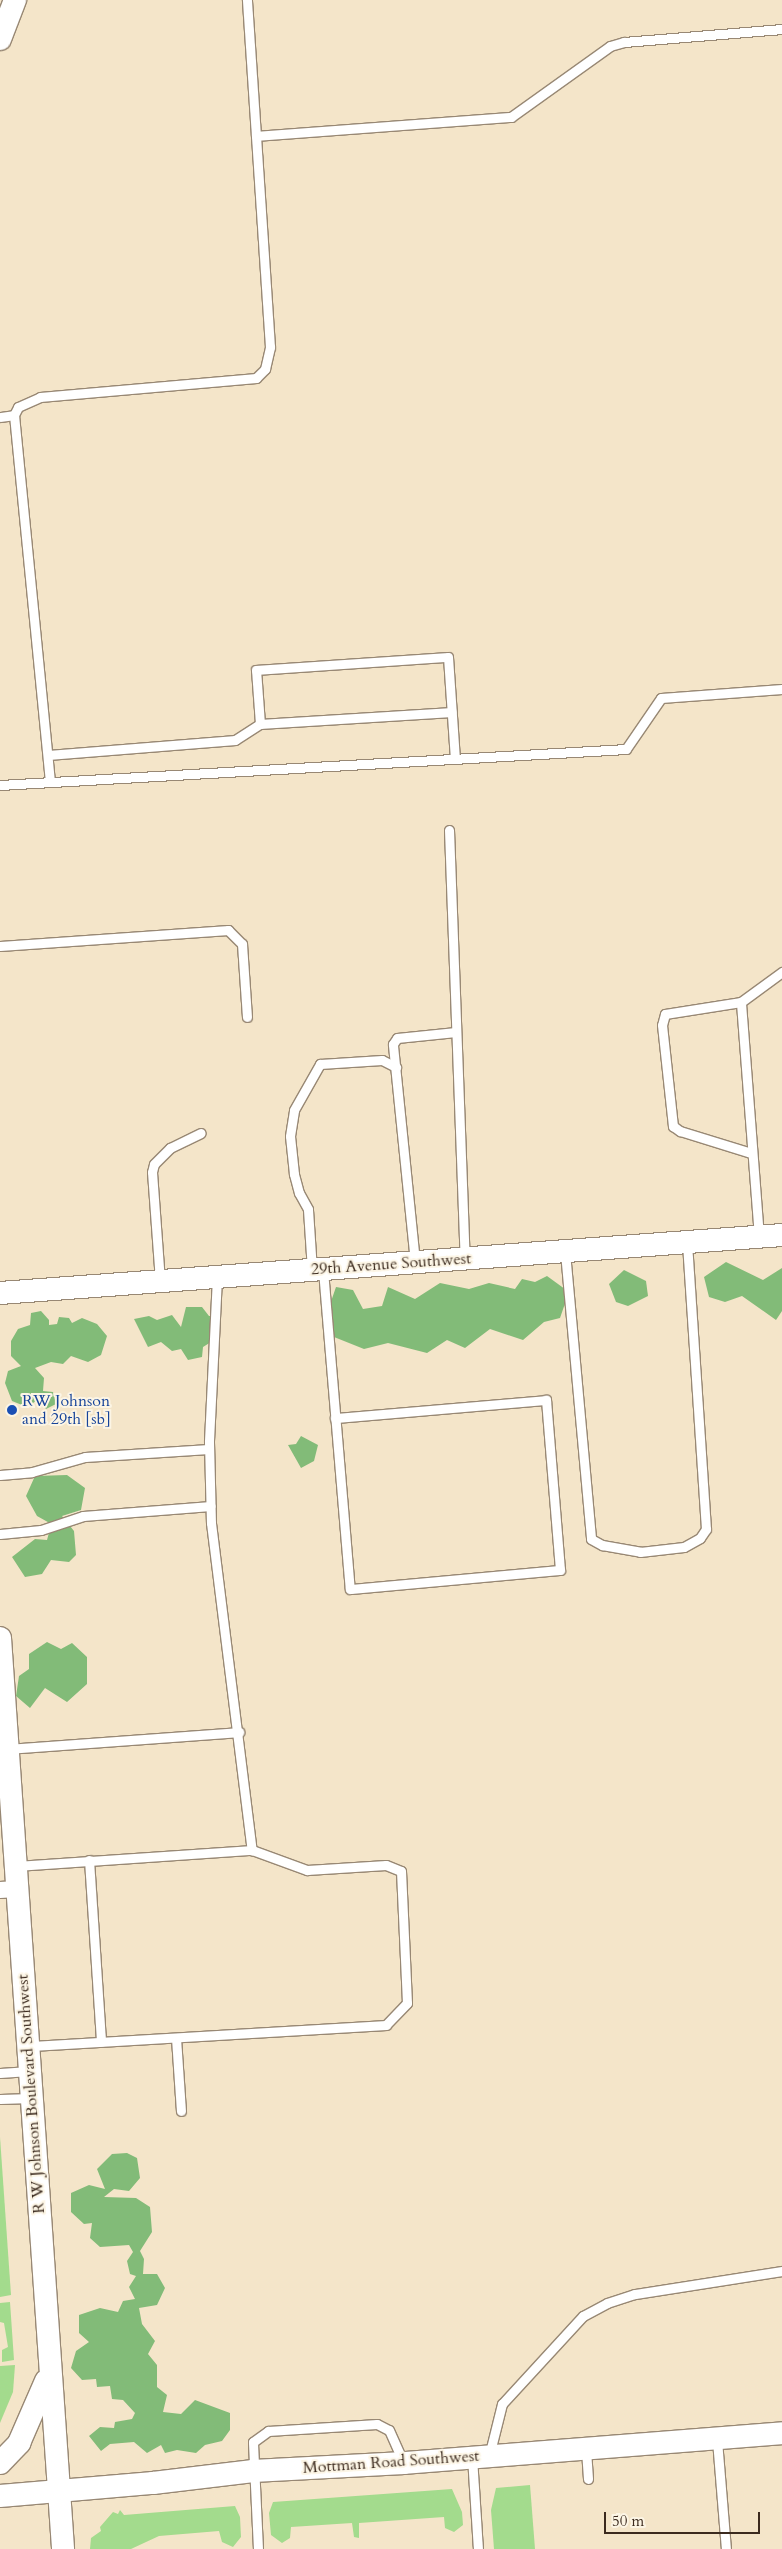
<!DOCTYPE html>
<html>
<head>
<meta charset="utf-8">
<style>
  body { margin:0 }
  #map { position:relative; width:782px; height:2549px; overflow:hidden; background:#f4e5c9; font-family:Cardo,serif }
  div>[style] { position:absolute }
  .green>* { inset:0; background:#a3db8d }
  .forest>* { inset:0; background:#82bb78 }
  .roads { filter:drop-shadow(1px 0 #988874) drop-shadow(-1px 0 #988874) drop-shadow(0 1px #988874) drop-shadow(0 -1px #988874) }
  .lane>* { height:9px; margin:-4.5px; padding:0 4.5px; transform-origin:4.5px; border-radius:4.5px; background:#fff }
  .street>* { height:16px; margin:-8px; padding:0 8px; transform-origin:8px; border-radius:8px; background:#fff }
  .secondary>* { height:22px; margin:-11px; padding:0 11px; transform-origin:11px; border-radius:11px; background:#fff }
  .dots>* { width:14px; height:14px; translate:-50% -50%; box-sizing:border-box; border:2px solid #fcf5e5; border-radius:50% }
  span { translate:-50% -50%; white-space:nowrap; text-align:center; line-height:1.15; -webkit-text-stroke:4px #fcf5e5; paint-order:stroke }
  .street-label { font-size:16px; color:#3b2a1e }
  .transit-label { font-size:16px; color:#164399 }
  .left { translate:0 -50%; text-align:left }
  .scale { position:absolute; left:604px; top:2512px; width:156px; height:22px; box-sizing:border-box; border:2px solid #3b2a1e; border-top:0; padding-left:6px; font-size:15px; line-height:18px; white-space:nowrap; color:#3b2a1e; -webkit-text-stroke:4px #fcf5e5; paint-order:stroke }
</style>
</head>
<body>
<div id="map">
  <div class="green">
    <div style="clip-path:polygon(0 2137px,11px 2295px,0 2297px)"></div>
    <div style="clip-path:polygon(10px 2302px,14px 2360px,2px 2362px,2px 2350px,8px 2347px,4px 2323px,0 2322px,0 2303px)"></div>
    <div style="clip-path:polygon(15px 2365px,13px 2392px,0 2423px,0 2366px)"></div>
    <div style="clip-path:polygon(530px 2485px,535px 2549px,494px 2549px,491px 2510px,496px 2488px)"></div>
    <div style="clip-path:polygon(452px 2489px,462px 2512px,463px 2525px,454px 2532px,445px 2528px,444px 2517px,359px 2523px,359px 2538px,354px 2537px,352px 2523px,291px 2527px,290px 2538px,282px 2543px,271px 2535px,269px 2513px,273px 2502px)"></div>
    <div style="clip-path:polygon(235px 2506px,240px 2517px,241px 2537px,233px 2547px,222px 2542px,219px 2531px,159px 2536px,131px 2549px,90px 2549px,91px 2538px,101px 2531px,100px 2527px,113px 2512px,118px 2514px,120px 2510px,124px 2515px)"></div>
  </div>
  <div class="forest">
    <div style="clip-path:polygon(726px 1262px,763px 1280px,782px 1268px,782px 1311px,776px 1320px,742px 1296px,725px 1302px,709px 1297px,704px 1277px)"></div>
    <div style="clip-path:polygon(624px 1270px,646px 1281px,648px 1296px,628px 1306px,616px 1302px,609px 1284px)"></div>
    <div style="clip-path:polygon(547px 1276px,569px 1292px,560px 1318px,544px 1322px,523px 1340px,490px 1329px,465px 1348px,447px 1340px,427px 1353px,388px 1343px,364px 1349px,334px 1337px,326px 1316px,336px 1287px,353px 1290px,363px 1309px,382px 1306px,388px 1287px,415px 1299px,440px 1283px,469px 1289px,489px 1283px,515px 1289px,522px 1279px,535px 1282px)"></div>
    <div style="clip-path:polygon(186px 1307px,202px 1307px,209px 1316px,213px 1316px,211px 1342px,203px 1347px,202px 1357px,188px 1360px,181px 1349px,172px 1351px,161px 1342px,148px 1347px,134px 1319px,149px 1316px,157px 1320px,172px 1315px,181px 1327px)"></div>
    <div style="clip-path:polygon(41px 1311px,49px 1320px,49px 1325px,57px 1324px,59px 1317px,69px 1318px,72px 1323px,82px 1318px,97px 1324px,107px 1336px,101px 1355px,88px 1362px,71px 1356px,63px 1364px,51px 1362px,35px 1368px,44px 1378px,43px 1391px,53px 1392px,56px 1404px,46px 1409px,39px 1399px,27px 1407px,12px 1401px,5px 1383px,8px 1371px,21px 1366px,11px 1356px,11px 1341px,18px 1329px,30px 1325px,31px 1313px)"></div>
    <div style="clip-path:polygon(301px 1436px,318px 1445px,314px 1461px,301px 1468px,288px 1445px,296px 1444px)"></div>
    <div style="clip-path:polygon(67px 1475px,85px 1488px,81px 1510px,62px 1516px,74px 1531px,76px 1555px,69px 1562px,51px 1560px,42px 1574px,25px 1577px,12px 1557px,35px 1539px,47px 1540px,50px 1529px,55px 1526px,37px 1516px,26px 1496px,35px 1476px)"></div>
    <div style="clip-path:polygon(47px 1642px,61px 1649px,72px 1643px,87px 1657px,87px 1684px,67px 1702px,45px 1688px,30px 1708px,16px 1696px,19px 1676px,29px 1669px,29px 1654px)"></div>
    <div style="clip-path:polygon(127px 2153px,137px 2158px,140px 2178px,129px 2191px,114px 2189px,104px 2197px,136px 2198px,150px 2207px,152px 2232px,140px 2251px,144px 2259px,143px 2274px,157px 2274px,165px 2288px,157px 2305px,139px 2308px,142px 2324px,155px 2341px,148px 2354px,157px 2365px,157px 2387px,167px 2395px,163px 2412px,181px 2414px,195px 2400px,230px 2413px,230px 2430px,222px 2441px,205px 2445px,196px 2453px,177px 2450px,165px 2453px,161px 2445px,147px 2453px,134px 2442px,110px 2444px,101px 2451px,89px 2436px,100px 2427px,114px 2428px,115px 2422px,132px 2419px,135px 2413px,123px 2400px,112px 2399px,110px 2386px,97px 2387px,96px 2379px,82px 2380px,71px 2368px,76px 2351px,89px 2342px,79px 2333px,79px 2315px,100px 2308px,118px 2312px,123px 2301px,135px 2299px,129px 2287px,136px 2276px,130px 2274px,127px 2261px,133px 2252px,129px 2245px,100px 2247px,90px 2238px,92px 2223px,84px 2224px,71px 2212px,71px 2193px,89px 2185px,105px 2189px,97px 2169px,112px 2154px)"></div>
  </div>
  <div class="roads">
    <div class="lane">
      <div style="left:256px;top:136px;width:256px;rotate:-4.3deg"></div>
      <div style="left:511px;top:117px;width:122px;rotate:-35.6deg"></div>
      <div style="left:610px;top:46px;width:15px;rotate:-16deg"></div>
      <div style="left:624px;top:42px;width:159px;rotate:-4.7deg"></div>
      <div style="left:0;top:417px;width:14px;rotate:-8deg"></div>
      <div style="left:260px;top:724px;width:192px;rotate:-3.6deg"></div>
      <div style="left:48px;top:755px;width:188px;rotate:-4.6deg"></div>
      <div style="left:235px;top:740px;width:30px;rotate:-33deg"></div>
      <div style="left:260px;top:724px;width:54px;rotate:-94.2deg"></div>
      <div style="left:256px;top:670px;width:192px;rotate:-3.9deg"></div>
      <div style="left:448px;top:657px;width:102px;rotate:86.1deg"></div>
      <div style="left:50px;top:782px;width:369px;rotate:-95.6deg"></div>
      <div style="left:14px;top:415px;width:9px;rotate:-63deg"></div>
      <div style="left:18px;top:407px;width:24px;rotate:-24deg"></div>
      <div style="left:40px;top:397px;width:217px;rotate:-5deg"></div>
      <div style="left:256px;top:378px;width:13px;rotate:-45deg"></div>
      <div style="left:265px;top:369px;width:23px;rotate:-77deg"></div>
      <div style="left:270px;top:347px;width:348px;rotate:-93.8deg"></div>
      <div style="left:0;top:785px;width:627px;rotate:-3.29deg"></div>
      <div style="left:626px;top:749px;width:62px;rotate:-55.5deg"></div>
      <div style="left:661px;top:698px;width:121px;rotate:-4.3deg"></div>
      <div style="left:449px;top:830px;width:428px;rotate:87.9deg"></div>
      <div style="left:0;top:946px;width:229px;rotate:-4deg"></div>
      <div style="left:228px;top:930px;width:20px;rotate:45deg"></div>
      <div style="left:242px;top:944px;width:73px;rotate:86.1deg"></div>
      <div style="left:741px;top:1002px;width:77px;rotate:171deg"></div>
      <div style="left:665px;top:1014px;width:11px;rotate:105deg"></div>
      <div style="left:662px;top:1025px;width:102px;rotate:83.8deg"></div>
      <div style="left:673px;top:1126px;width:9px;rotate:36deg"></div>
      <div style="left:680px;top:1131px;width:74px;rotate:17.2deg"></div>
      <div style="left:759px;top:1237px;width:236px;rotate:-94.4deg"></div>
      <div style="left:741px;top:1002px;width:51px;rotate:-36.2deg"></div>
      <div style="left:565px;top:1252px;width:288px;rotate:84.8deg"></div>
      <div style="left:591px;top:1539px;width:13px;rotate:29deg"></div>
      <div style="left:602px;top:1545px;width:39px;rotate:10deg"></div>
      <div style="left:640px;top:1552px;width:44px;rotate:-6.5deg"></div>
      <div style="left:684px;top:1547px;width:18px;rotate:-29deg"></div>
      <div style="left:700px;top:1538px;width:11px;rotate:-56deg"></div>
      <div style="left:706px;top:1529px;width:288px;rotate:-93.8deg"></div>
      <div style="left:415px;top:1262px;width:219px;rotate:-95.8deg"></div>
      <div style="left:393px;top:1044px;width:7px;rotate:-56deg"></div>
      <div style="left:397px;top:1038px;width:59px;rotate:-5.8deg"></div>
      <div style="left:312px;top:1270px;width:61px;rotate:-93.8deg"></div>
      <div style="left:308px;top:1209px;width:18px;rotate:-119deg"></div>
      <div style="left:299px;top:1193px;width:20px;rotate:-105deg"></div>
      <div style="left:294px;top:1174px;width:38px;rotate:-96deg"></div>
      <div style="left:290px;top:1136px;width:26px;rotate:-81deg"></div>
      <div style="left:294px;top:1110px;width:53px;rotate:-60.5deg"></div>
      <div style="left:320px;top:1064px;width:62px;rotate:-3.7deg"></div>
      <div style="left:382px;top:1060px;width:16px;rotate:27deg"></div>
      <div style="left:323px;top:1270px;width:320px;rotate:85.2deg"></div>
      <div style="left:350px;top:1589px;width:211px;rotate:-5.2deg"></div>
      <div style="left:560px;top:1570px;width:171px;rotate:-94.7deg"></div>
      <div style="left:546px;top:1400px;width:212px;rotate:175.1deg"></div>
      <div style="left:217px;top:1277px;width:165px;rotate:92.8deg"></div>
      <div style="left:209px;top:1442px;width:81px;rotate:88.6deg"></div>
      <div style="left:211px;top:1523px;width:330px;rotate:82.9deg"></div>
      <div style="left:160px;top:1281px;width:109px;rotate:-94.2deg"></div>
      <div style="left:152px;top:1172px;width:8px;rotate:-76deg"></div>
      <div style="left:154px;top:1164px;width:23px;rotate:-45deg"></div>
      <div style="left:170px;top:1148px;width:34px;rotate:-26deg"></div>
      <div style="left:0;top:1475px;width:32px;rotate:-5deg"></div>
      <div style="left:32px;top:1472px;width:55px;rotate:-15.8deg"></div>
      <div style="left:85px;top:1457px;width:124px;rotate:-3.7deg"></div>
      <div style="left:0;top:1534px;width:41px;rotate:-5.6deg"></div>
      <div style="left:41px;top:1530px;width:44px;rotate:-18.4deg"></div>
      <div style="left:83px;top:1516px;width:128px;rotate:-4.5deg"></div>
      <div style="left:8px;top:1749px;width:232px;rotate:-4.2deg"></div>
      <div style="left:89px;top:1860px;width:182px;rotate:86.2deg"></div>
      <div style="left:16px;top:1866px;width:237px;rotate:-3.9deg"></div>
      <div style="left:252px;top:1850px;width:59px;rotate:20deg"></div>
      <div style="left:307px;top:1870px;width:79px;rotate:-3.6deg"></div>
      <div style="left:386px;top:1865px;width:16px;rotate:22deg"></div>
      <div style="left:401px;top:1871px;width:132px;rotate:87.4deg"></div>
      <div style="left:407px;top:2003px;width:30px;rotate:134deg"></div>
      <div style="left:386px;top:2025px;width:359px;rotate:176.6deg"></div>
      <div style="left:176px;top:2038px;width:73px;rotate:86.1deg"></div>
      <div style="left:0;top:2073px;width:29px;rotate:-4deg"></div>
      <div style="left:0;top:2099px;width:31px;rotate:-2deg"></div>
      <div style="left:717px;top:2440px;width:109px;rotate:85.3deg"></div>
      <div style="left:586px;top:2450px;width:29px;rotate:86deg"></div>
      <div style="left:489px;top:2456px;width:54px;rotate:-76deg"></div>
      <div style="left:502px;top:2404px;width:120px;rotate:-47.4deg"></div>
      <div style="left:583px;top:2316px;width:27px;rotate:-28deg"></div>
      <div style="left:607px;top:2303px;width:29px;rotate:-18deg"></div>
      <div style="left:635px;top:2294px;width:149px;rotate:-8.9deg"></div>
      <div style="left:472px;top:2457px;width:92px;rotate:86.3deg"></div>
      <div style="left:258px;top:2549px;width:107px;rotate:-92.7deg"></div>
      <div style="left:253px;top:2442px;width:19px;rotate:-36deg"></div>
      <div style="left:268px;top:2431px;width:109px;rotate:-3.7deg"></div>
      <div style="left:377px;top:2424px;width:13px;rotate:27deg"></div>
      <div style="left:389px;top:2430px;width:36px;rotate:66deg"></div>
    </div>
    <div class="street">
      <div style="left:0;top:1890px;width:17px;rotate:-3deg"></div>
    </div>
    <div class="secondary">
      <div style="left:0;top:39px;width:42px;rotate:-69deg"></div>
      <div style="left:0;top:1293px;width:784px;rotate:-4.24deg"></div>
      <div style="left:0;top:1638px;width:913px;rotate:86.04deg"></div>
      <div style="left:0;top:2463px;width:28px;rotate:-46deg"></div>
      <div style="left:19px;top:2443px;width:68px;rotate:-66.5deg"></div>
      <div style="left:0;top:2496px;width:154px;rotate:-4.9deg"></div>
      <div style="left:153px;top:2483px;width:101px;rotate:-6.8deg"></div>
      <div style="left:253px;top:2471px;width:151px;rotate:-3deg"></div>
      <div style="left:404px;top:2463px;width:379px;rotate:-4.5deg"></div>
    </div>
  </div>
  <div class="dots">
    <div style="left:12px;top:1410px;background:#1a4fb4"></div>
  </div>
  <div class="street-label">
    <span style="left:391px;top:1264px;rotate:-4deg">29th Avenue Southwest</span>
    <span style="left:31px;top:2094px;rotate:-94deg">R W Johnson Boulevard Southwest</span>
    <span style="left:391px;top:2462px;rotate:-4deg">Mottman Road Southwest</span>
  </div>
  <div class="transit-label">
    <span class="left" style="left:22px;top:1410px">RW Johnson<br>and 29th [sb]</span>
  </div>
  <div class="scale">50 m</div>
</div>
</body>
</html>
